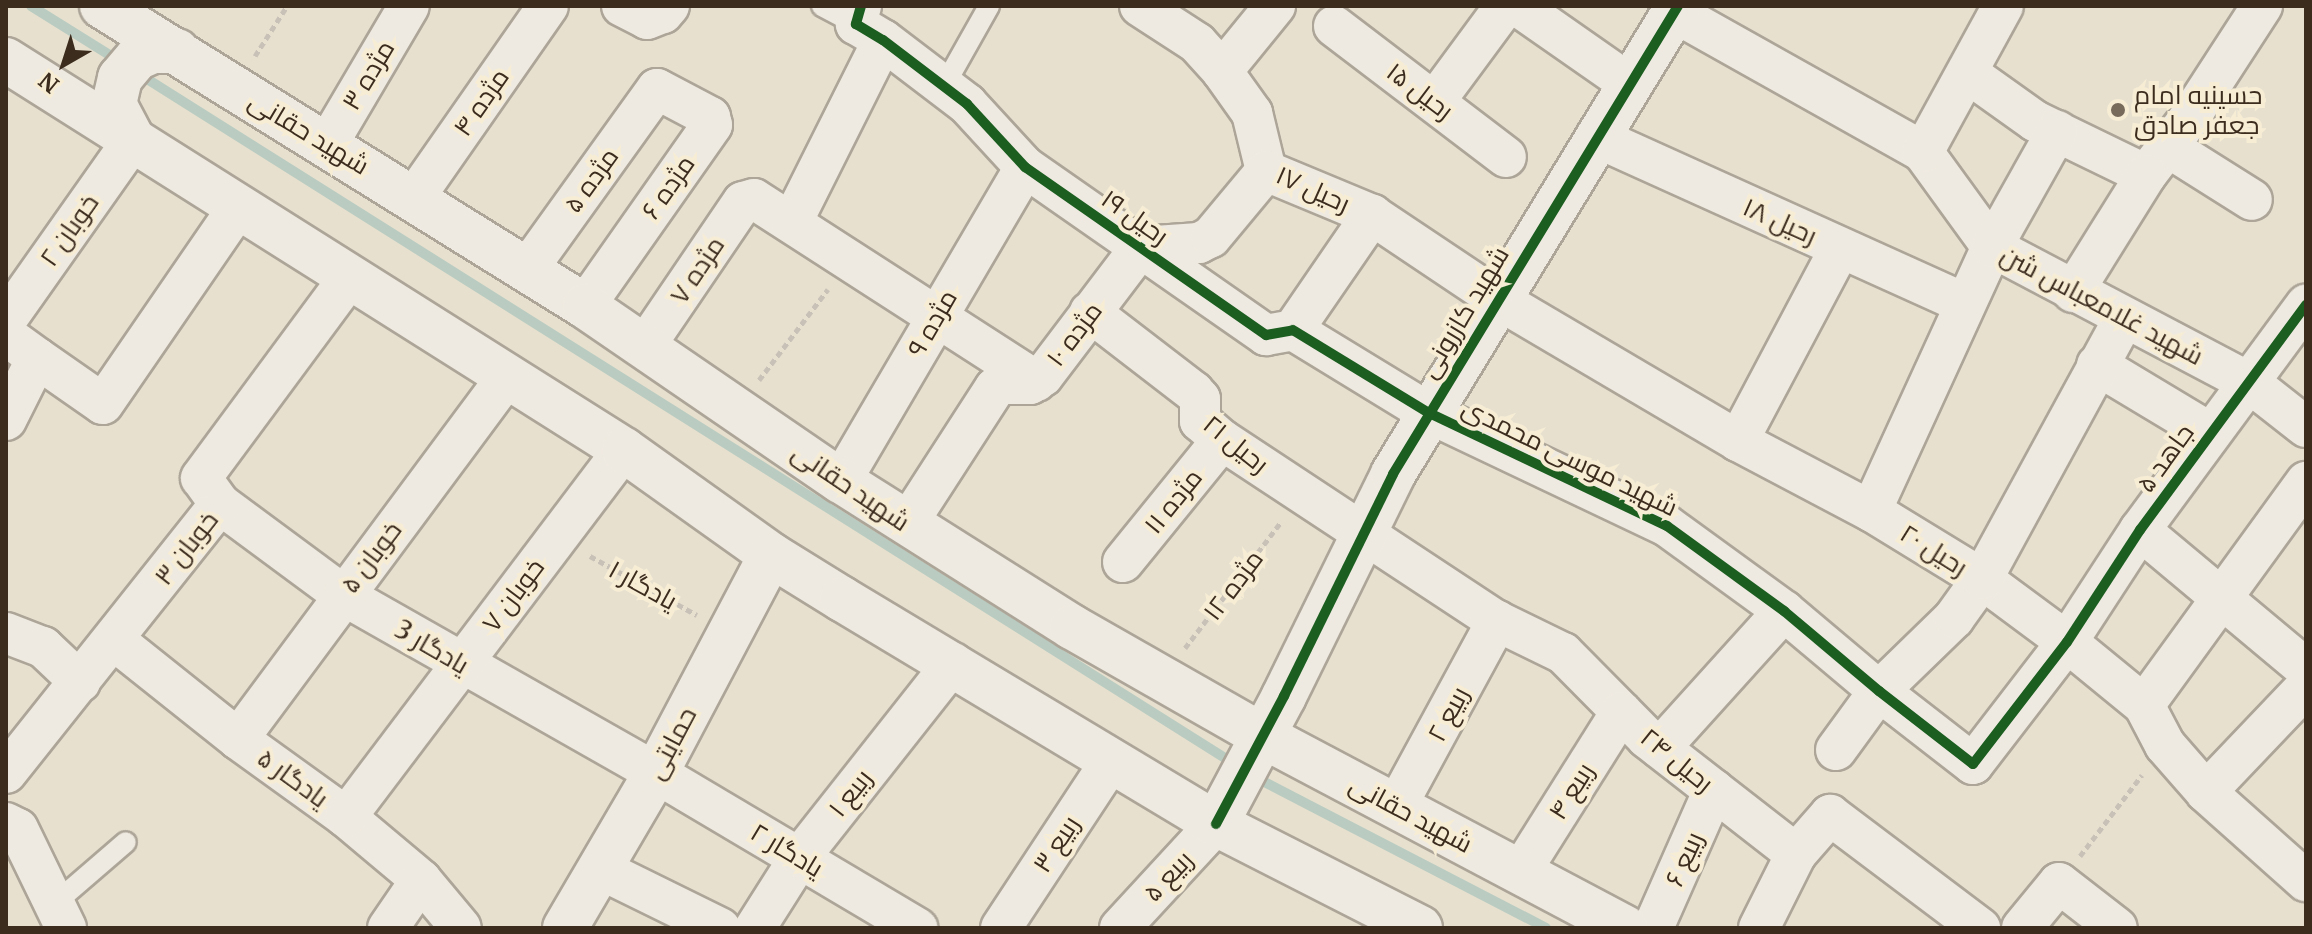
<!DOCTYPE html>
<html>
<head>
<meta charset="utf-8">
<style>
  body { margin:0 }
  #map { position:relative; width:2312px; height:934px; overflow:hidden; background:#e7e0cf; font-family:Merriweather,Cairo,serif }
  div>[style] { position:absolute }
  .stream>* { height:10px; margin:-5px; padding:0 5px; transform-origin:5px; border-radius:5px; background:#baccc1 }
  .path>* { height:5px; margin-top:-2.5px; transform-origin:0; background:repeating-linear-gradient(90deg,#c8c1b7 0 6px,transparent 0 10px) }
  .roads { filter:drop-shadow(2px 0 #aca598) drop-shadow(-2px 0 #aca598) drop-shadow(0 2px #aca598) drop-shadow(0 -2px #aca598) }
  .lane>* { height:20px; margin:-10px; padding:0 10px; transform-origin:10px; border-radius:10px; background:#efeae1 }
  .street>* { height:40px; margin:-20px; padding:0 20px; transform-origin:20px; border-radius:20px; background:#efeae1 }
  .secondary>* { height:44px; margin:-22px; padding:0 22px; transform-origin:22px; border-radius:22px; background:#efeae1 }
  .cycleway>* { height:10px; margin:-5px; padding:0 5px; transform-origin:5px; border-radius:5px; background:#1b5e20 }
  .dots>* { width:22px; height:22px; translate:-50% -50%; box-sizing:border-box; border:4px solid #f7edd5; border-radius:50% }
  span { translate:-50% -50%; white-space:nowrap; text-align:center; line-height:1.15; -webkit-text-stroke:8px #f7edd5; paint-order:stroke }
  .street-label { font-size:26px; color:#3c2c1e }
  .poi-label { font-size:26px; color:#3c2c1e }
  .left { translate:0 -50%; text-align:left }
  .frame { position:absolute; inset:0; border:8px solid #3c2c1e; pointer-events:none }
  .north { position:absolute; left:24px; top:24px; width:80px; height:80px; -webkit-text-stroke:6px #f7edd5; paint-order:stroke; rotate:219deg; font-size:22px; font-weight:700; line-height:32px; text-align:center; color:#3c2c1e }
  .north::after { content:''; display:block; margin:auto; width:28px; height:36px; background:#3c2c1e; clip-path:polygon(50% 0,100% 100%,50% 72%,0 100%) }
</style>
</head>
<body>
<div id="map">
  <div class="stream">
    <div style="left:31px;top:6px;width:104px;rotate:32deg"></div>
    <div style="left:136px;top:72px;width:1300px;rotate:32.21deg"></div>
    <div style="left:1253px;top:776px;width:330px;rotate:27.4deg"></div>
  </div>
  <div class="path">
    <div style="left:255px;top:56px;width:59px;rotate:-57.4deg"></div>
    <div style="left:759px;top:380px;width:114px;rotate:-52.8deg"></div>
    <div style="left:590px;top:556px;width:122px;rotate:28.9deg"></div>
    <div style="left:1185px;top:648px;width:158px;rotate:-52.7deg"></div>
    <div style="left:2080px;top:856px;width:102px;rotate:-52.6deg"></div>
  </div>
  <div class="roads">
    <div class="lane">
      <div style="left:822px;top:6px;width:38px;rotate:28deg"></div>
      <div style="left:944px;top:86px;width:92px;rotate:-60.6deg"></div>
      <div style="left:53px;top:905px;width:96px;rotate:-40.8deg"></div>
    </div>
    <div class="street">
      <div style="left:622px;top:6px;width:28px;rotate:27deg"></div>
      <div style="left:647px;top:19px;width:17px;rotate:-21deg"></div>
      <div style="left:663px;top:13px;width:9px;rotate:-49deg"></div>
      <div style="left:861px;top:6px;width:19px;rotate:106deg"></div>
      <div style="left:856px;top:24px;width:31px;rotate:31deg"></div>
      <div style="left:883px;top:40px;width:106px;rotate:37.3deg"></div>
      <div style="left:967px;top:104px;width:86px;rotate:47.4deg"></div>
      <div style="left:1025px;top:167px;width:294px;rotate:34.9deg"></div>
      <div style="left:1266px;top:335px;width:27px;rotate:-10deg"></div>
      <div style="left:1293px;top:330px;width:159px;rotate:31.4deg"></div>
      <div style="left:1429px;top:413px;width:263px;rotate:25.4deg"></div>
      <div style="left:1667px;top:526px;width:145px;rotate:36deg"></div>
      <div style="left:1784px;top:611px;width:124px;rotate:40.1deg"></div>
      <div style="left:1879px;top:691px;width:119px;rotate:37.8deg"></div>
      <div style="left:1973px;top:764px;width:154px;rotate:-52.4deg"></div>
      <div style="left:2067px;top:642px;width:134px;rotate:-56.9deg"></div>
      <div style="left:2140px;top:530px;width:280px;rotate:-53.6deg"></div>
      <div style="left:1140px;top:6px;width:68px;rotate:33deg"></div>
      <div style="left:1197px;top:43px;width:38px;rotate:48deg"></div>
      <div style="left:1222px;top:71px;width:52px;rotate:54.5deg"></div>
      <div style="left:1252px;top:113px;width:60px;rotate:76.4deg"></div>
      <div style="left:1266px;top:171px;width:115px;rotate:22.5deg"></div>
      <div style="left:1372px;top:215px;width:153px;rotate:33.8deg"></div>
      <div style="left:1499px;top:300px;width:277px;rotate:30.5deg"></div>
      <div style="left:1738px;top:441px;width:150px;rotate:27.8deg"></div>
      <div style="left:1871px;top:511px;width:130px;rotate:31.5deg"></div>
      <div style="left:1982px;top:579px;width:106px;rotate:36.5deg"></div>
      <div style="left:2067px;top:642px;width:99px;rotate:39.3deg"></div>
      <div style="left:2144px;top:705px;width:45px;rotate:62.3deg"></div>
      <div style="left:2165px;top:745px;width:62px;rotate:48.9deg"></div>
      <div style="left:2206px;top:792px;width:134px;rotate:41.7deg"></div>
      <div style="left:1518px;top:6px;width:136px;rotate:34.9deg"></div>
      <div style="left:1674px;top:12px;width:286px;rotate:29.3deg"></div>
      <div style="left:1923px;top:152px;width:117px;rotate:54deg"></div>
      <div style="left:1992px;top:247px;width:292px;rotate:27.8deg"></div>
      <div style="left:2250px;top:383px;width:71px;rotate:38.2deg"></div>
      <div style="left:1334px;top:26px;width:216px;rotate:37.3deg"></div>
      <div style="left:1222px;top:71px;width:84px;rotate:-50.8deg"></div>
      <div style="left:1969px;top:74px;width:81px;rotate:35.5deg"></div>
      <div style="left:2035px;top:121px;width:123px;rotate:25.9deg"></div>
      <div style="left:2146px;top:175px;width:69px;rotate:-52.6deg"></div>
      <div style="left:2188px;top:120px;width:136px;rotate:-57deg"></div>
      <div style="left:1435px;top:101px;width:118px;rotate:-53.6deg"></div>
      <div style="left:1596px;top:137px;width:404px;rotate:24.3deg"></div>
      <div style="left:327px;top:145px;width:161px;rotate:-59.5deg"></div>
      <div style="left:2168px;top:147px;width:99px;rotate:32.2deg"></div>
      <div style="left:1923px;top:152px;width:166px;rotate:-61.3deg"></div>
      <div style="left:414px;top:198px;width:234px;rotate:-55.1deg"></div>
      <div style="left:792px;top:222px;width:203px;rotate:-63.4deg"></div>
      <div style="left:526px;top:271px;width:224px;rotate:-54.3deg"></div>
      <div style="left:657px;top:89px;width:60px;rotate:27.8deg"></div>
      <div style="left:710px;top:117px;width:8px;rotate:76deg"></div>
      <div style="left:712px;top:125px;width:221px;rotate:125.1deg"></div>
      <div style="left:2073px;top:292px;width:138px;rotate:-58deg"></div>
      <div style="left:1090px;top:312px;width:131px;rotate:37.6deg"></div>
      <div style="left:1194px;top:392px;width:9px;rotate:49deg"></div>
      <div style="left:1200px;top:399px;width:22px;rotate:90deg"></div>
      <div style="left:1200px;top:421px;width:29px;rotate:41deg"></div>
      <div style="left:1222px;top:440px;width:329px;rotate:33.4deg"></div>
      <div style="left:1497px;top:621px;width:73px;rotate:25.9deg"></div>
      <div style="left:1563px;top:653px;width:120px;rotate:45.3deg"></div>
      <div style="left:1647px;top:738px;width:189px;rotate:37.9deg"></div>
      <div style="left:1796px;top:854px;width:52px;rotate:-48.9deg"></div>
      <div style="left:1830px;top:815px;width:188px;rotate:37deg"></div>
      <div style="left:6px;top:320px;width:220px;rotate:-54.8deg"></div>
      <div style="left:1293px;top:330px;width:140px;rotate:-55.5deg"></div>
      <div style="left:645px;top:346px;width:174px;rotate:-55.8deg"></div>
      <div style="left:743px;top:202px;width:11px;rotate:-15deg"></div>
      <div style="left:754px;top:199px;width:336px;rotate:32.8deg"></div>
      <div style="left:37px;top:358px;width:80px;rotate:34.9deg"></div>
      <div style="left:103px;top:404px;width:240px;rotate:-55.5deg"></div>
      <div style="left:2097px;top:365px;width:132px;rotate:31deg"></div>
      <div style="left:6px;top:420px;width:69px;rotate:-63.4deg"></div>
      <div style="left:37px;top:358px;width:26px;rotate:-144deg"></div>
      <div style="left:1738px;top:441px;width:218px;rotate:-62.1deg"></div>
      <div style="left:841px;top:481px;width:364px;rotate:-59.6deg"></div>
      <div style="left:220px;top:504px;width:153px;rotate:36.5deg"></div>
      <div style="left:343px;top:595px;width:360px;rotate:29.6deg"></div>
      <div style="left:656px;top:773px;width:304px;rotate:30.7deg"></div>
      <div style="left:1871px;top:511px;width:290px;rotate:-65.4deg"></div>
      <div style="left:1992px;top:247px;width:133px;rotate:-60.7deg"></div>
      <div style="left:907px;top:524px;width:162px;rotate:-57.1deg"></div>
      <div style="left:995px;top:388px;width:6px;rotate:-39deg"></div>
      <div style="left:1000px;top:384px;width:30px"></div>
      <div style="left:1030px;top:384px;width:15px;rotate:-32deg"></div>
      <div style="left:1043px;top:376px;width:162px;rotate:-52.8deg"></div>
      <div style="left:1141px;top:247px;width:58px;rotate:-3.9deg"></div>
      <div style="left:1199px;top:243px;width:13px;rotate:-27deg"></div>
      <div style="left:1211px;top:237px;width:86px;rotate:-50.2deg"></div>
      <div style="left:2140px;top:530px;width:217px;rotate:39.9deg"></div>
      <div style="left:1123px;top:562px;width:157px;rotate:-50.9deg"></div>
      <div style="left:6px;top:633px;width:40px;rotate:21deg"></div>
      <div style="left:43px;top:647px;width:51px;rotate:43.4deg"></div>
      <div style="left:114px;top:640px;width:159px;rotate:38.6deg"></div>
      <div style="left:238px;top:739px;width:133px;rotate:35.8deg"></div>
      <div style="left:346px;top:817px;width:98px;rotate:40deg"></div>
      <div style="left:421px;top:880px;width:62px;rotate:50.2deg"></div>
      <div style="left:2144px;top:705px;width:276px;rotate:-54deg"></div>
      <div style="left:238px;top:739px;width:451px;rotate:-53.4deg"></div>
      <div style="left:1660px;top:748px;width:185px;rotate:-47.9deg"></div>
      <div style="left:1836px;top:750px;width:73px;rotate:-53.9deg"></div>
      <div style="left:1879px;top:691px;width:105px;rotate:-44.2deg"></div>
      <div style="left:1954px;top:618px;width:48px;rotate:-54.3deg"></div>
      <div style="left:1982px;top:579px;width:296px;rotate:-61.4deg"></div>
      <div style="left:6px;top:773px;width:344px;rotate:-51.5deg"></div>
      <div style="left:220px;top:504px;width:32px;rotate:-126deg"></div>
      <div style="left:201px;top:478px;width:249px;rotate:-53.5deg"></div>
      <div style="left:2206px;top:792px;width:145px;rotate:-46.4deg"></div>
      <div style="left:1396px;top:807px;width:212px;rotate:-61.5deg"></div>
      <div style="left:346px;top:817px;width:460px;rotate:-52.9deg"></div>
      <div style="left:6px;top:823px;width:13px;rotate:27deg"></div>
      <div style="left:18px;top:829px;width:110px;rotate:64.1deg"></div>
      <div style="left:600px;top:869px;width:134px;rotate:26.2deg"></div>
      <div style="left:1521px;top:871px;width:188px;rotate:-57.8deg"></div>
      <div style="left:388px;top:928px;width:58px;rotate:-55.5deg"></div>
      <div style="left:755px;top:928px;width:84px;rotate:-57.6deg"></div>
      <div style="left:800px;top:857px;width:247px;rotate:-51.7deg"></div>
      <div style="left:1001px;top:928px;width:200px;rotate:-56.6deg"></div>
      <div style="left:1120px;top:928px;width:142px;rotate:-47.3deg"></div>
      <div style="left:1653px;top:928px;width:151px;rotate:-66.2deg"></div>
      <div style="left:1759px;top:928px;width:83px;rotate:-63.4deg"></div>
      <div style="left:2022px;top:928px;width:58px;rotate:-50.6deg"></div>
      <div style="left:2059px;top:883px;width:73px;rotate:37.8deg"></div>
    </div>
    <div class="secondary">
      <div style="left:102px;top:6px;width:569px;rotate:31.85deg"></div>
      <div style="left:585px;top:306px;width:310px;rotate:34.4deg"></div>
      <div style="left:841px;top:481px;width:273px;rotate:32.3deg"></div>
      <div style="left:1072px;top:627px;width:220px;rotate:29.7deg"></div>
      <div style="left:1263px;top:736px;width:410px;rotate:27.9deg"></div>
      <div style="left:6px;top:60px;width:731px;rotate:32.25deg"></div>
      <div style="left:624px;top:450px;width:181px;rotate:35.5deg"></div>
      <div style="left:771px;top:555px;width:84px;rotate:31.8deg"></div>
      <div style="left:842px;top:599px;width:436px;rotate:31deg"></div>
      <div style="left:1216px;top:824px;width:229px;rotate:27deg"></div>
      <div style="left:133px;top:140px;width:41px;rotate:-117.8deg"></div>
      <div style="left:114px;top:104px;width:27px;rotate:-77deg"></div>
      <div style="left:120px;top:78px;width:26px;rotate:-50deg"></div>
      <div style="left:137px;top:58px;width:17px;rotate:-24deg"></div>
      <div style="left:153px;top:51px;width:24px"></div>
      <div style="left:1216px;top:824px;width:145px;rotate:-62deg"></div>
      <div style="left:1284px;top:696px;width:247px;rotate:-63.8deg"></div>
      <div style="left:1393px;top:474px;width:548px;rotate:-58.66deg"></div>
      <div style="left:565px;top:928px;width:180px;rotate:-59.6deg"></div>
      <div style="left:656px;top:773px;width:246px;rotate:-62.2deg"></div>
    </div>
  </div>
  <div class="cycleway">
    <div style="left:861px;top:6px;width:19px;rotate:106deg"></div>
    <div style="left:856px;top:24px;width:31px;rotate:31deg"></div>
    <div style="left:883px;top:40px;width:106px;rotate:37.3deg"></div>
    <div style="left:967px;top:104px;width:86px;rotate:47.4deg"></div>
    <div style="left:1025px;top:167px;width:294px;rotate:34.9deg"></div>
    <div style="left:1266px;top:335px;width:27px;rotate:-10deg"></div>
    <div style="left:1293px;top:330px;width:159px;rotate:31.4deg"></div>
    <div style="left:1429px;top:413px;width:263px;rotate:25.4deg"></div>
    <div style="left:1667px;top:526px;width:145px;rotate:36deg"></div>
    <div style="left:1784px;top:611px;width:124px;rotate:40.1deg"></div>
    <div style="left:1879px;top:691px;width:119px;rotate:37.8deg"></div>
    <div style="left:1973px;top:764px;width:154px;rotate:-52.4deg"></div>
    <div style="left:2067px;top:642px;width:134px;rotate:-56.9deg"></div>
    <div style="left:2140px;top:530px;width:280px;rotate:-53.6deg"></div>
    <div style="left:1216px;top:824px;width:145px;rotate:-62deg"></div>
    <div style="left:1284px;top:696px;width:247px;rotate:-63.8deg"></div>
    <div style="left:1393px;top:474px;width:548px;rotate:-58.66deg"></div>
  </div>
  <div class="dots">
    <div style="left:2118px;top:110px;background:#786b5c"></div>
  </div>
  <div class="street-label">
    <span style="left:368px;top:75px;rotate:-59deg">مژده ۳</span>
    <span style="left:1420px;top:91px;rotate:37deg">رحیل ۱۵</span>
    <span style="left:481px;top:102px;rotate:-55deg">مژده ۴</span>
    <span style="left:309px;top:133px;rotate:31deg">شهید حقانی</span>
    <span style="left:591px;top:180px;rotate:-54deg">مژده ۵</span>
    <span style="left:668px;top:187px;rotate:-55deg">مژده ۶</span>
    <span style="left:1313px;top:189px;rotate:24deg">رحیل ۱۷</span>
    <span style="left:1135px;top:217px;rotate:35deg">رحیل ۱۹</span>
    <span style="left:1780px;top:221px;rotate:24deg">رحیل ۱۸</span>
    <span style="left:69px;top:230px;rotate:-55deg">خوبان ۲</span>
    <span style="left:697px;top:270px;rotate:-56deg">مژده ۷</span>
    <span style="left:2102px;top:305px;rotate:28deg">شهید غلامعباس شن</span>
    <span style="left:1464px;top:312px;rotate:-59deg">شهید کازرونی</span>
    <span style="left:932px;top:323px;rotate:-60deg">مژده ۹</span>
    <span style="left:1074px;top:334px;rotate:-53deg">مژده ۱۰</span>
    <span style="left:1236px;top:444px;rotate:39deg">رحیل ۲۱</span>
    <span style="left:1570px;top:457px;rotate:26deg">شهید موسی محمدی</span>
    <span style="left:2165px;top:458px;rotate:-54deg">جاهد ۵</span>
    <span style="left:851px;top:487px;rotate:34deg">شهید حقانی</span>
    <span style="left:1173px;top:501px;rotate:-51deg">مژده ۱۱</span>
    <span style="left:186px;top:548px;rotate:-52deg">خوبان ۳</span>
    <span style="left:1934px;top:550px;rotate:32deg">رحیل ۲۰</span>
    <span style="left:371px;top:557px;rotate:-53deg">خوبان ۵</span>
    <span style="left:643px;top:585px;rotate:29deg">یادگار ۱</span>
    <span style="left:1233px;top:585px;rotate:-53deg">مژده ۱۲</span>
    <span style="left:513px;top:595px;rotate:-53deg">خوبان ۷</span>
    <span style="left:432px;top:647px;rotate:30deg">یادگار 3</span>
    <span style="left:1448px;top:714px;rotate:-62deg">ربیع ۲</span>
    <span style="left:671px;top:743px;rotate:-62deg">حمایتی</span>
    <span style="left:1677px;top:760px;rotate:39deg">رحیل ۲۴</span>
    <span style="left:293px;top:778px;rotate:36deg">یادگار ۵</span>
    <span style="left:1571px;top:791px;rotate:-58deg">ربیع ۴</span>
    <span style="left:850px;top:793px;rotate:-52deg">ربیع ۱</span>
    <span style="left:1411px;top:814px;rotate:28deg">شهید حقانی</span>
    <span style="left:1056px;top:844px;rotate:-57deg">ربیع ۳</span>
    <span style="left:787px;top:850px;rotate:31deg">یادگار ۲</span>
    <span style="left:1684px;top:859px;rotate:-66deg">ربیع ۶</span>
    <span style="left:1168px;top:876px;rotate:-47deg">ربیع ۵</span>
  </div>
  <div class="poi-label">
    <span class="left" style="left:2134px;top:110px">حسینیه امام<br>جعفر صادق</span>
  </div>
  <div class="frame"></div>
  <div class="north">N</div>
</div>
</body>
</html>
